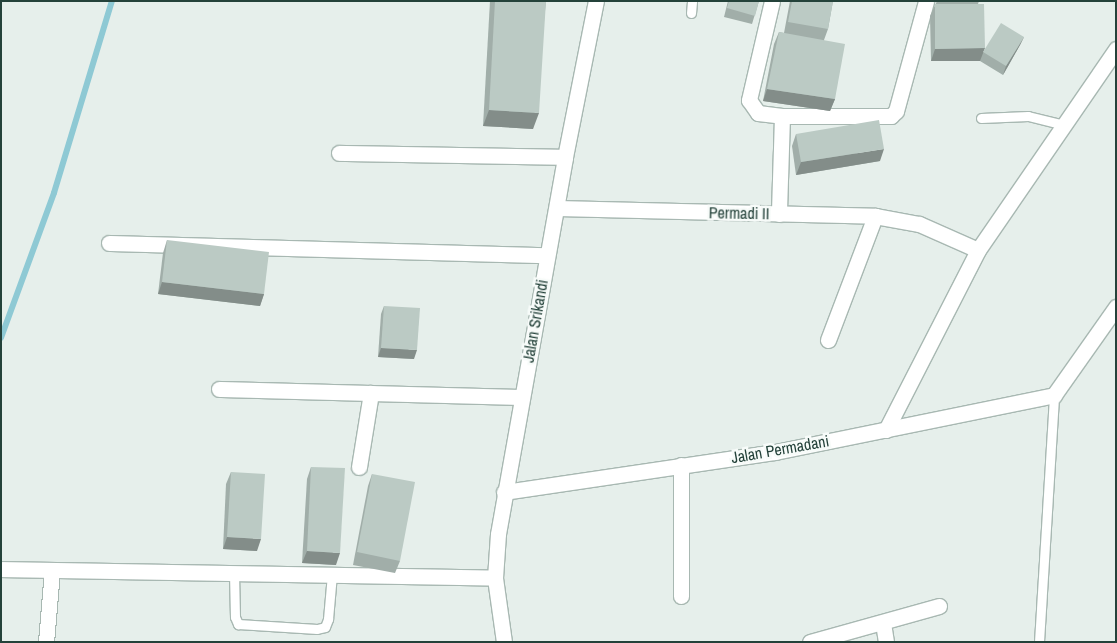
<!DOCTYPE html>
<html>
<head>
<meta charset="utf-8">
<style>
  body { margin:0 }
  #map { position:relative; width:1117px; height:643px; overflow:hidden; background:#e6efeb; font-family:"Archivo Narrow",sans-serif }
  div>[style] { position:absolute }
  .stream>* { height:5.5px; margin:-2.75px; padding:0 2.75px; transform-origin:2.75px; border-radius:2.75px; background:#8ec9d4 }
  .roads { filter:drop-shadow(1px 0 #a8b8b2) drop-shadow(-1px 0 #a8b8b2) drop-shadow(0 1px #a8b8b2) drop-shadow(0 -1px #a8b8b2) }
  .service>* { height:9px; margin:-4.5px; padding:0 4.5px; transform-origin:4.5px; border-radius:4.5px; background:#fff }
  .minor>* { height:15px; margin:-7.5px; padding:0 7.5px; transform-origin:7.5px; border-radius:7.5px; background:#fff }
  .secondary>* { height:15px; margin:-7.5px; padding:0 7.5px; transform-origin:7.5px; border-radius:7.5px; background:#fff }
  .wall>* { inset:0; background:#a1aea9 }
  .shaded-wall>* { inset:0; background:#838d89 }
  .building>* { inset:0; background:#bbcac4 }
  span { translate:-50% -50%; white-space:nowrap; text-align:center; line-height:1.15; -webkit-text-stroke:5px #f7fbf9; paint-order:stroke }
  .street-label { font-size:16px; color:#24423a }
  .frame { position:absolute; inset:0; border:2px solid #24423a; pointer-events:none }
</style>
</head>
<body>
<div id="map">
  <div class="stream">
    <div style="left:1px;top:338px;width:154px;rotate:-69.9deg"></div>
    <div style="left:54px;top:193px;width:201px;rotate:-73.2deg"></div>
  </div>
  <div class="roads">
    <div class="service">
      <div style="left:691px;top:13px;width:12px;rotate:-85deg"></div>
      <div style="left:981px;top:118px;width:47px;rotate:-2.4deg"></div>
      <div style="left:1028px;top:116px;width:36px;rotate:14deg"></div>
      <div style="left:234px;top:573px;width:44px;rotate:88.7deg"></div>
      <div style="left:235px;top:617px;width:8px;rotate:67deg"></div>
      <div style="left:238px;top:624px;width:79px;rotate:3.6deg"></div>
      <div style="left:317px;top:629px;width:8px;rotate:-14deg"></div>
      <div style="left:325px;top:627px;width:9px;rotate:-69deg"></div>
      <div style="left:328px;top:619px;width:45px;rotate:-84.9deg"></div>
      <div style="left:1039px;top:642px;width:247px;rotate:-86.5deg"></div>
    </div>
    <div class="minor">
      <div style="left:772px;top:1px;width:102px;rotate:103.1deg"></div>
      <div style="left:749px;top:100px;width:16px;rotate:55deg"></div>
      <div style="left:758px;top:113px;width:24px;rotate:7deg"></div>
      <div style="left:782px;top:116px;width:98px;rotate:91.8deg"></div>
      <div style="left:782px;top:116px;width:109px"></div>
      <div style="left:891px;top:116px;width:7px;rotate:-45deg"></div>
      <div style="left:896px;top:111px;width:114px;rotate:-74.7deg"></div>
      <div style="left:339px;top:153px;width:226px;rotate:1deg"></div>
      <div style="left:557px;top:208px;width:318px;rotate:1.4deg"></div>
      <div style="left:875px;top:216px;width:45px;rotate:10.3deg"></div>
      <div style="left:919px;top:224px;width:64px;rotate:23.8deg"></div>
      <div style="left:109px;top:243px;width:438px;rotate:1.6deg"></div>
      <div style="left:828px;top:340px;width:133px;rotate:-69.2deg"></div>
      <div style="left:219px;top:389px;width:303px;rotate:1.5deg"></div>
      <div style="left:886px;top:430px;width:202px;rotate:-62.9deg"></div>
      <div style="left:978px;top:250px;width:244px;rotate:-55.5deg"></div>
      <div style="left:359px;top:467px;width:75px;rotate:-80.8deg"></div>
      <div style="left:504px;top:492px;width:274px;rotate:-8.4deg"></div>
      <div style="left:775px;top:452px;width:285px;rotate:-11.5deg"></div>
      <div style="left:1054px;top:395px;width:108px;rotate:-54.8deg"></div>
      <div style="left:2px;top:569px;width:493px;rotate:1deg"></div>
      <div style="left:681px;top:596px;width:131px;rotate:-90deg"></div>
      <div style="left:883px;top:623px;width:19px;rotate:81deg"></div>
      <div style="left:46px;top:642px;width:72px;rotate:-85.2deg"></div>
      <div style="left:810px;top:642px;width:134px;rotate:-15.6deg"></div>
    </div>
    <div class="secondary">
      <div style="left:504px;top:642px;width:65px;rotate:-98deg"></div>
      <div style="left:495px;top:578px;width:44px;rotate:-86.1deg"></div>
      <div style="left:498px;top:534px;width:383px;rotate:-79.9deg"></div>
      <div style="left:565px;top:157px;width:159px;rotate:-78.8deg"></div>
    </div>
  </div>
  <div class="wall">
    <div style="clip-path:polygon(490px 1px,546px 1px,533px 129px,483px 126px)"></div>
    <div style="clip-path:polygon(728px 1px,759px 1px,752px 24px,724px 17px)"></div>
    <div style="clip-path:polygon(790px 1px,833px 1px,828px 29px,824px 40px,835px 99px,830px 111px,763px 101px,774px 44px,779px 32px,784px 33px)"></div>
    <div style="clip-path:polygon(937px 1px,979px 1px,978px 4px,983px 52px,1024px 37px,1020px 45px,1003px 75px,980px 61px,931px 61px,930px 16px)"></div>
    <div style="clip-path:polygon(796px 134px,880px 161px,796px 175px,792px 146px)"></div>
    <div style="clip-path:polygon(167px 240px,264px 294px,260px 306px,158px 294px,163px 253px)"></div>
    <div style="clip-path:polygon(384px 306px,414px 359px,378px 357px,381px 314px)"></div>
    <div style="clip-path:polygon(311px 467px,336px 565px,302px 563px,307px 479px)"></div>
    <div style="clip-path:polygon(231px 472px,257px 551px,223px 549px,226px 484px)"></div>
    <div style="clip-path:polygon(372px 474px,400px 561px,395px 573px,353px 565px,368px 486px)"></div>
  </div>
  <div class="shaded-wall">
    <div style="clip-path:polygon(1024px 37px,1020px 45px,1003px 75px,1006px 66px)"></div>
    <div style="clip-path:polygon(985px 48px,980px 61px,931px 61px,935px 49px)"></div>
    <div style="clip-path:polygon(767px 89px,835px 99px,830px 111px,763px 101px)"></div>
    <div style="clip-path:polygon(489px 110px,539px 113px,533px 129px,483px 126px)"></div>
    <div style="clip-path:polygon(884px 149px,880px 161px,796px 175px,801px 162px)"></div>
    <div style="clip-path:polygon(162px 282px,264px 294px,260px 306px,158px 294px)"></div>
    <div style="clip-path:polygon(381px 348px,417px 350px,414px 359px,378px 357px)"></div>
    <div style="clip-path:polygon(227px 537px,261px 539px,257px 551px,223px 549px)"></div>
    <div style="clip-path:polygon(307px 551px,340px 553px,336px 565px,302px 563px)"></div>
  </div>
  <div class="building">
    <div style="clip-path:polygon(495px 1px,546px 1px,539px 113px,489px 110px)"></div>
    <div style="clip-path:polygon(729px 1px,759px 1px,755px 16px,727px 8px)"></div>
    <div style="clip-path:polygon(792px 1px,833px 1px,828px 29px,788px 22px)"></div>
    <div style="clip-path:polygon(935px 4px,984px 4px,985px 48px,935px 49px)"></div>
    <div style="clip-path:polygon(1001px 23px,1024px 37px,1006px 66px,983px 52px)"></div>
    <div style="clip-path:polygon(779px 32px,845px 44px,835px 99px,767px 89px)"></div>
    <div style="clip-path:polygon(879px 120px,884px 149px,801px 162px,796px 134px)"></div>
    <div style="clip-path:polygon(167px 240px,269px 252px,264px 294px,162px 282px)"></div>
    <div style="clip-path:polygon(384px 306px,420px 308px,417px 350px,381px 348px)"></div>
    <div style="clip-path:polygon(311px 467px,345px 468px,340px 553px,307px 551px)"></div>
    <div style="clip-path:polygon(231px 472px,265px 474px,261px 539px,227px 537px)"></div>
    <div style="clip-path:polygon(372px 474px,415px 482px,400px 561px,357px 552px)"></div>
  </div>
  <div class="street-label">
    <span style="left:739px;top:213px;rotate:1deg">Permadi II</span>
    <span style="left:535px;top:321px;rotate:-80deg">Jalan Srikandi</span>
    <span style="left:780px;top:449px;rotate:-10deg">Jalan Permadani</span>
  </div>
  <div class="frame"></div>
</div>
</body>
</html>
